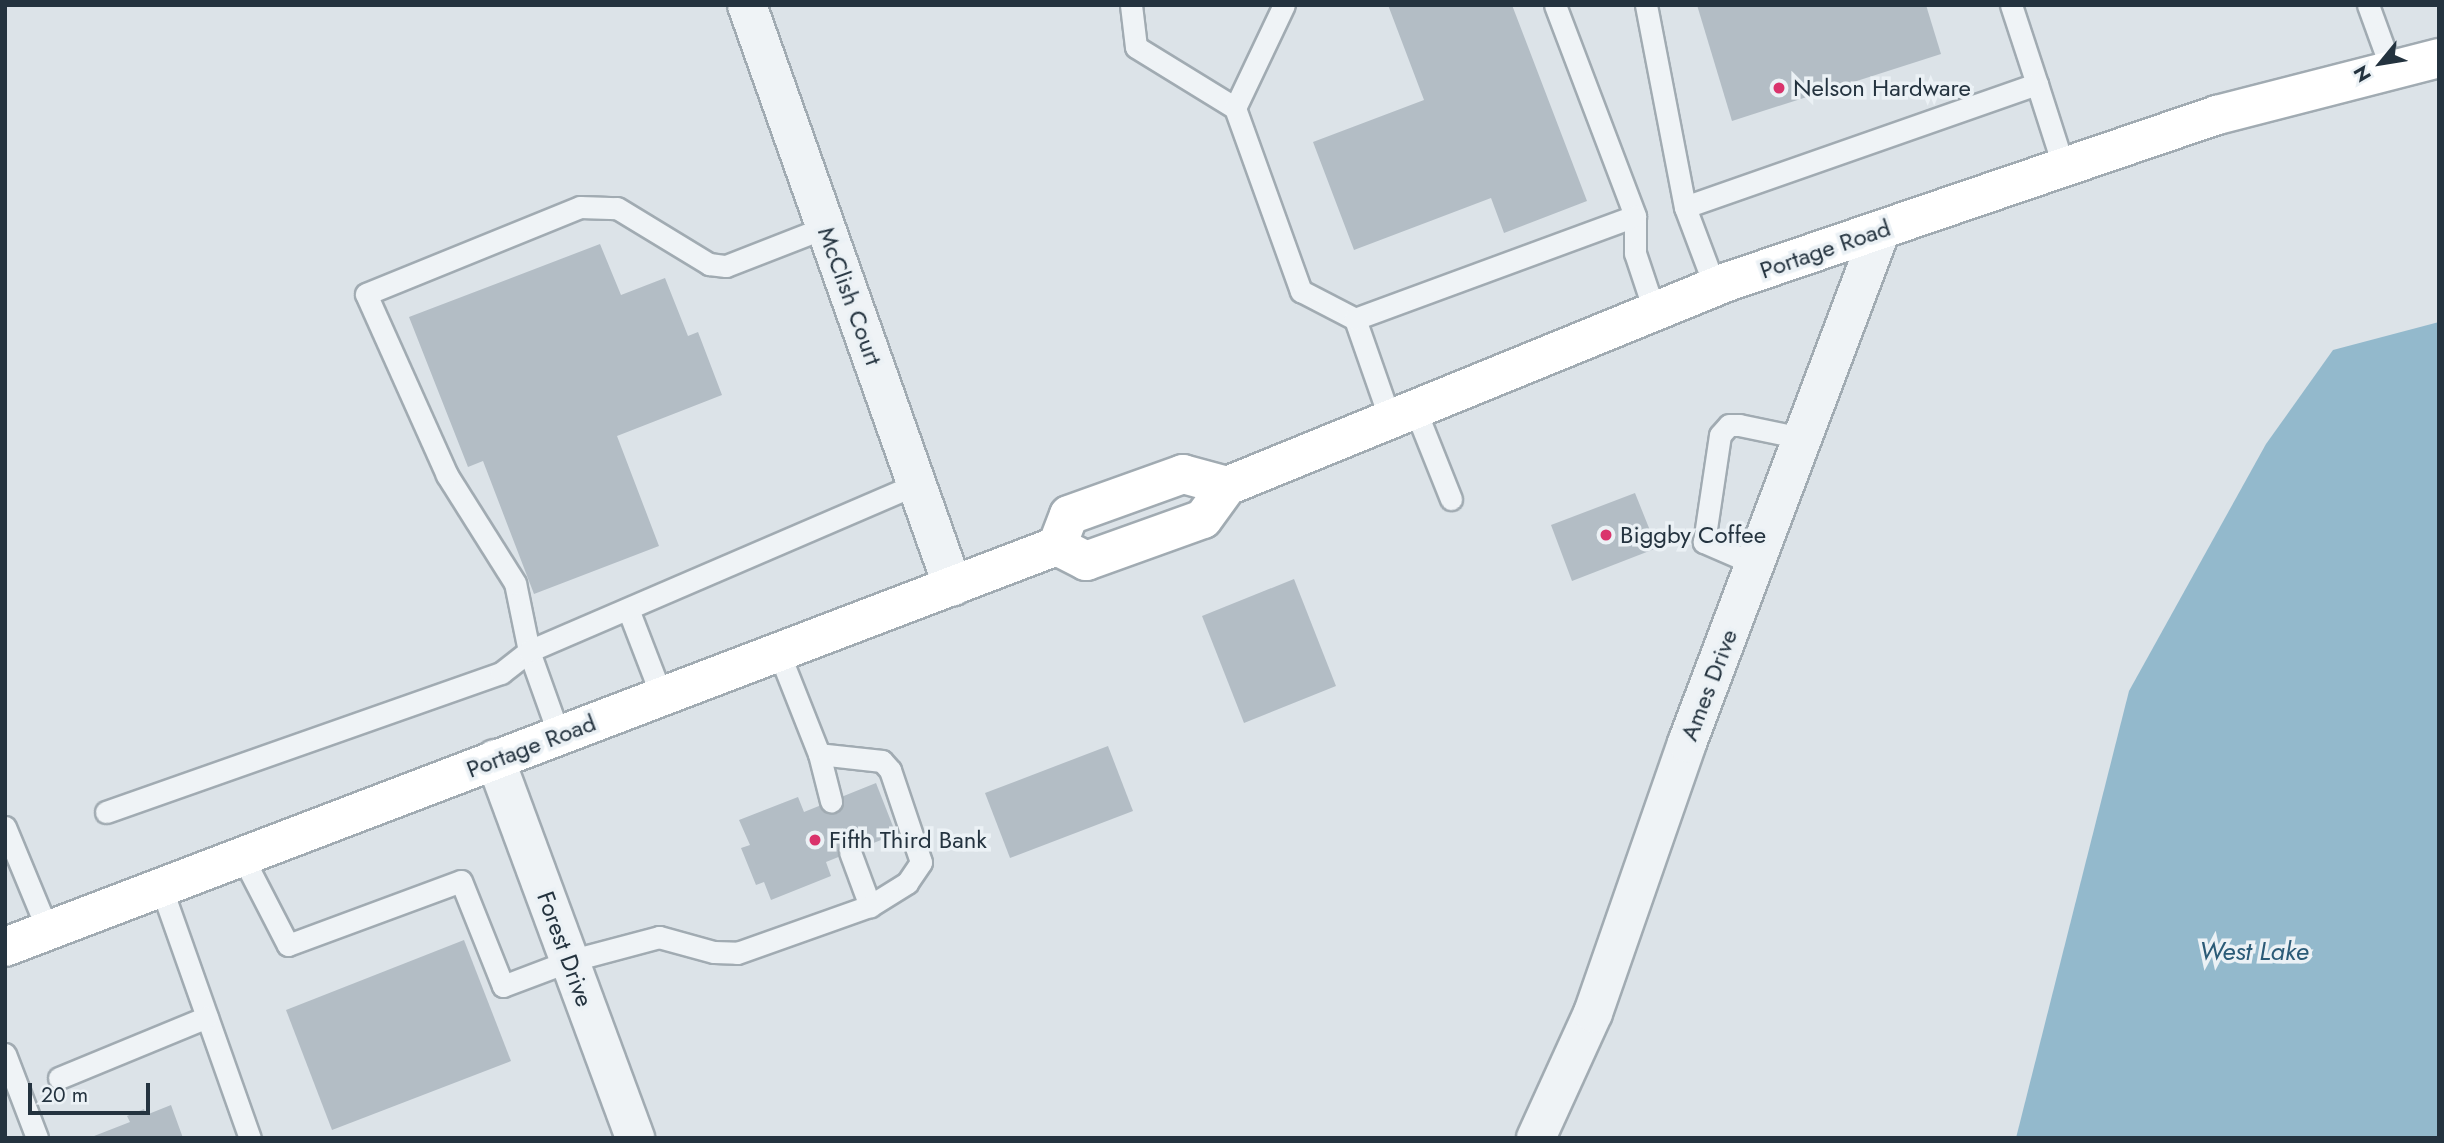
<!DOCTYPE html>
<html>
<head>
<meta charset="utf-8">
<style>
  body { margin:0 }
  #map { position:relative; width:2444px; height:1143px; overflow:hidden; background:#dce3e8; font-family:Jost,sans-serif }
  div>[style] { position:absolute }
  .water>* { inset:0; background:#93b9cc }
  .building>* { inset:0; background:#b3bdc5 }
  .roads { filter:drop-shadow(2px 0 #a1abb2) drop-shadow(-2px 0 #a1abb2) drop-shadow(0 2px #a1abb2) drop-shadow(0 -2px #a1abb2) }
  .lane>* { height:21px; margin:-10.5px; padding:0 10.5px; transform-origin:10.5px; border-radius:10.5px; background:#eff3f6 }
  .street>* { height:38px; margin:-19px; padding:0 19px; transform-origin:19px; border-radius:19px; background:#eff3f6 }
  .secondary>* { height:38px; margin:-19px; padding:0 19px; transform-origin:19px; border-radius:19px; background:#fff }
  .dots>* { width:19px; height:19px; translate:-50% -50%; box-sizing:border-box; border:4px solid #ebf1f5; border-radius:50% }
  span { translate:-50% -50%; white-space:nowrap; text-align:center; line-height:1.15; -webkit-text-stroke:7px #ebf1f5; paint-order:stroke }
  .poi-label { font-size:24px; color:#24333f }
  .left { translate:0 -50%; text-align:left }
  .street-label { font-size:24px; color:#24333f }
  .water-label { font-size:26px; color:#2b5b77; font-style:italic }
  .frame { position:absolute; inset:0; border:7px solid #24333f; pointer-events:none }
  .north { position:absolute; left:2346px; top:28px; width:70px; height:70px; -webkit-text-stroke:5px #ebf1f5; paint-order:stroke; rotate:240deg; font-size:19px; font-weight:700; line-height:28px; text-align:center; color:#24333f }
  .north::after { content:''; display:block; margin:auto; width:24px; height:32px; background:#24333f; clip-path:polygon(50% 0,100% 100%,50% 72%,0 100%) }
  .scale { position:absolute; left:28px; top:1083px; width:122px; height:32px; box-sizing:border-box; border:4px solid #24333f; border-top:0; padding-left:9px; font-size:21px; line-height:24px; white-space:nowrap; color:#24333f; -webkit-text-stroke:5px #ebf1f5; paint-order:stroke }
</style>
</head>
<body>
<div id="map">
  <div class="water">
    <div style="clip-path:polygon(2439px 322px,2439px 1138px,2016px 1138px,2129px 691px,2266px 444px,2333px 350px)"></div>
  </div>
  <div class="building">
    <div style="clip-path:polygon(1388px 5px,1512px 5px,1587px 201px,1504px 233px,1491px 198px,1354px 250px,1313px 142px,1424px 100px)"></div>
    <div style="clip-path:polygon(1697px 5px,1926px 5px,1941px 54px,1732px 121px)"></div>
    <div style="clip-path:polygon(600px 244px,621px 295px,665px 278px,688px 336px,698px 332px,722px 395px,617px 436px,659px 546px,534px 594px,483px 461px,468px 467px,409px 317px)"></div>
    <div style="clip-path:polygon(1635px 493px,1657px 548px,1572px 581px,1551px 525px)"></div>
    <div style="clip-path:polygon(1294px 579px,1336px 686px,1244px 723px,1202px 616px)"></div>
    <div style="clip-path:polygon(1108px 746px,1133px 811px,1010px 858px,985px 793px)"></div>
    <div style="clip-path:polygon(876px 783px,896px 834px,826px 862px,831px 876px,771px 900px,764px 882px,756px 885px,741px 848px,750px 845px,739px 820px,798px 797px,804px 812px)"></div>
    <div style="clip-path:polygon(464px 940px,511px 1061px,332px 1130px,286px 1010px)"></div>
    <div style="clip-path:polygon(171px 1105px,183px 1138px,89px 1138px,130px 1122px,127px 1116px,144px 1109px,146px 1115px)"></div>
  </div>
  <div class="roads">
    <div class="lane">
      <div style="left:1131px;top:5px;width:42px;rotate:83.2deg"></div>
      <div style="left:1136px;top:47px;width:116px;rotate:31.6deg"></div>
      <div style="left:1235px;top:108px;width:195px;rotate:70.2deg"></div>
      <div style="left:1301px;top:291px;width:61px;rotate:27.4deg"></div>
      <div style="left:1555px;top:5px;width:226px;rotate:69.2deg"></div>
      <div style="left:1635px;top:216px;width:37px;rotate:90deg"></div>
      <div style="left:1635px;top:253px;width:60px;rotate:71.6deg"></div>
      <div style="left:1646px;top:5px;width:206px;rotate:79.1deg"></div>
      <div style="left:2011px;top:5px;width:83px;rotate:71.8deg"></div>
      <div style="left:2368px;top:5px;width:70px;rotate:70deg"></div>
      <div style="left:1235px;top:108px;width:114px;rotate:-64.6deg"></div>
      <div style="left:1715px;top:287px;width:85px;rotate:-110.6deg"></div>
      <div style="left:1685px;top:207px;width:373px;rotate:-19.3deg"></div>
      <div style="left:2037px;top:84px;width:88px;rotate:72.2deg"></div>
      <div style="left:1415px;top:409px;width:97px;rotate:68.2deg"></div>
      <div style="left:1390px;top:419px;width:106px;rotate:-109.3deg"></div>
      <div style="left:1355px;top:319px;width:298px;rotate:-20.2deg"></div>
      <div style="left:1755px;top:564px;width:56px;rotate:-156.7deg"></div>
      <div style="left:1704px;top:542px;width:108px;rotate:-81.5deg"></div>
      <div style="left:1720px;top:435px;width:13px;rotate:-48deg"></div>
      <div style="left:1729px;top:425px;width:10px"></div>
      <div style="left:1739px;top:425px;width:64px;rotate:11.7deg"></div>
      <div style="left:628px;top:609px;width:94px;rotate:68.9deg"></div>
      <div style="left:779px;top:653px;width:109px;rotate:68.4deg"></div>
      <div style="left:819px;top:754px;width:49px;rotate:75.7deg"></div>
      <div style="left:559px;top:735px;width:89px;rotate:-109.7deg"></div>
      <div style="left:529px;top:651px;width:69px;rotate:-101.6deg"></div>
      <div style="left:515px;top:583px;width:128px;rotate:-122.2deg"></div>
      <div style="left:447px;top:475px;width:198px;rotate:-114.1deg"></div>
      <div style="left:366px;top:294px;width:231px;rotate:-22.1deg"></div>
      <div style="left:580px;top:207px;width:37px;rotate:2deg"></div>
      <div style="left:617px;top:208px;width:108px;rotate:31.3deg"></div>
      <div style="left:709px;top:264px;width:17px;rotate:7deg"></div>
      <div style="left:726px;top:266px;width:107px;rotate:-21.3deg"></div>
      <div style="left:106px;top:812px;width:419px;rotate:-19.4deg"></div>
      <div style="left:501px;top:673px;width:36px;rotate:-38deg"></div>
      <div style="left:529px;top:651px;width:422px;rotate:-23.3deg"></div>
      <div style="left:5px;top:827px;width:113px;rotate:67.5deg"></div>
      <div style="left:850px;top:852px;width:58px;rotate:69.7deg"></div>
      <div style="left:242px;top:856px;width:100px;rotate:62.7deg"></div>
      <div style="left:288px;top:945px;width:184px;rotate:-20.3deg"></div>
      <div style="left:461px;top:881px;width:113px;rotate:68.2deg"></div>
      <div style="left:503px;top:986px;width:71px;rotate:-20.7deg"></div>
      <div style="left:569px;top:961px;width:93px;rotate:-14.9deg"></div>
      <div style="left:659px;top:937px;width:57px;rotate:15.3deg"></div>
      <div style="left:714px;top:952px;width:23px;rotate:2deg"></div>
      <div style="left:737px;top:953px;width:141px;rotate:-19.5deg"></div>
      <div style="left:870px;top:906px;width:44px;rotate:-31.9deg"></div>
      <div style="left:907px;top:883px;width:25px;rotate:-56deg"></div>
      <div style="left:921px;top:862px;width:97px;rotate:-108.6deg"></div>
      <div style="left:890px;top:770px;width:12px;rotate:-132deg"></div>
      <div style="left:882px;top:761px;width:63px;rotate:-173.7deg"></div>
      <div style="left:161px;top:887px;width:266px;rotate:70.5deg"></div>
      <div style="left:5px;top:1054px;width:90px;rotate:69.1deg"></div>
      <div style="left:59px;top:1078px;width:160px;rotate:-22.4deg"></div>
    </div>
    <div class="street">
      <div style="left:747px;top:5px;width:617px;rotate:70.51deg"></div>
      <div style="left:495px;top:759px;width:404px;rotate:69.7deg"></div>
      <div style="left:1536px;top:1138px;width:137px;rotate:-65.5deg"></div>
      <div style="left:1593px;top:1013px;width:286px;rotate:-70.8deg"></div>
      <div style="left:1687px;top:743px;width:548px;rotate:-69.29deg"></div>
    </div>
    <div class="secondary">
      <div style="left:1057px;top:546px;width:33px;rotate:27deg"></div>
      <div style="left:1086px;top:561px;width:124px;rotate:-19.7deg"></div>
      <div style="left:1203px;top:519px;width:41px;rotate:-54deg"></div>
      <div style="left:1227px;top:486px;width:540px;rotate:-22.2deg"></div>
      <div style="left:1727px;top:282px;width:518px;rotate:-18.82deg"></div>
      <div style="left:2217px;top:115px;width:229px;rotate:-14.4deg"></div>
      <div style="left:5px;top:947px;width:1126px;rotate:-20.87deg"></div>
      <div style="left:1057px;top:546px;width:33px;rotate:-69deg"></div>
      <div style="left:1069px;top:515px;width:121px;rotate:-19.8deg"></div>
      <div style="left:1183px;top:474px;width:46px;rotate:15.3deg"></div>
    </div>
  </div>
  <div class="dots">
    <div style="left:1779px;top:88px;background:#da336c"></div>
    <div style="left:1606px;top:535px;background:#da336c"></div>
    <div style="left:815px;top:840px;background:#da336c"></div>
  </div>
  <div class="poi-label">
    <span class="left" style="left:1793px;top:88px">Nelson Hardware</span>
    <span class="left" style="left:1620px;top:535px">Biggby Coffee</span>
    <span class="left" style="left:829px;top:840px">Fifth Third Bank</span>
  </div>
  <div class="street-label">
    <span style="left:1825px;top:249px;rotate:-19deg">Portage Road</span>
    <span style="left:850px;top:296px;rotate:70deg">McClish Court</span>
    <span style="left:1709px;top:685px;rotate:-69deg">Ames Drive</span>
    <span style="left:531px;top:746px;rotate:-21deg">Portage Road</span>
    <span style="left:565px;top:949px;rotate:70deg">Forest Drive</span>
  </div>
  <div class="water-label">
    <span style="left:2254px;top:952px">West Lake</span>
  </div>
  <div class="frame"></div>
  <div class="north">N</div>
  <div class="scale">20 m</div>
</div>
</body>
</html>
